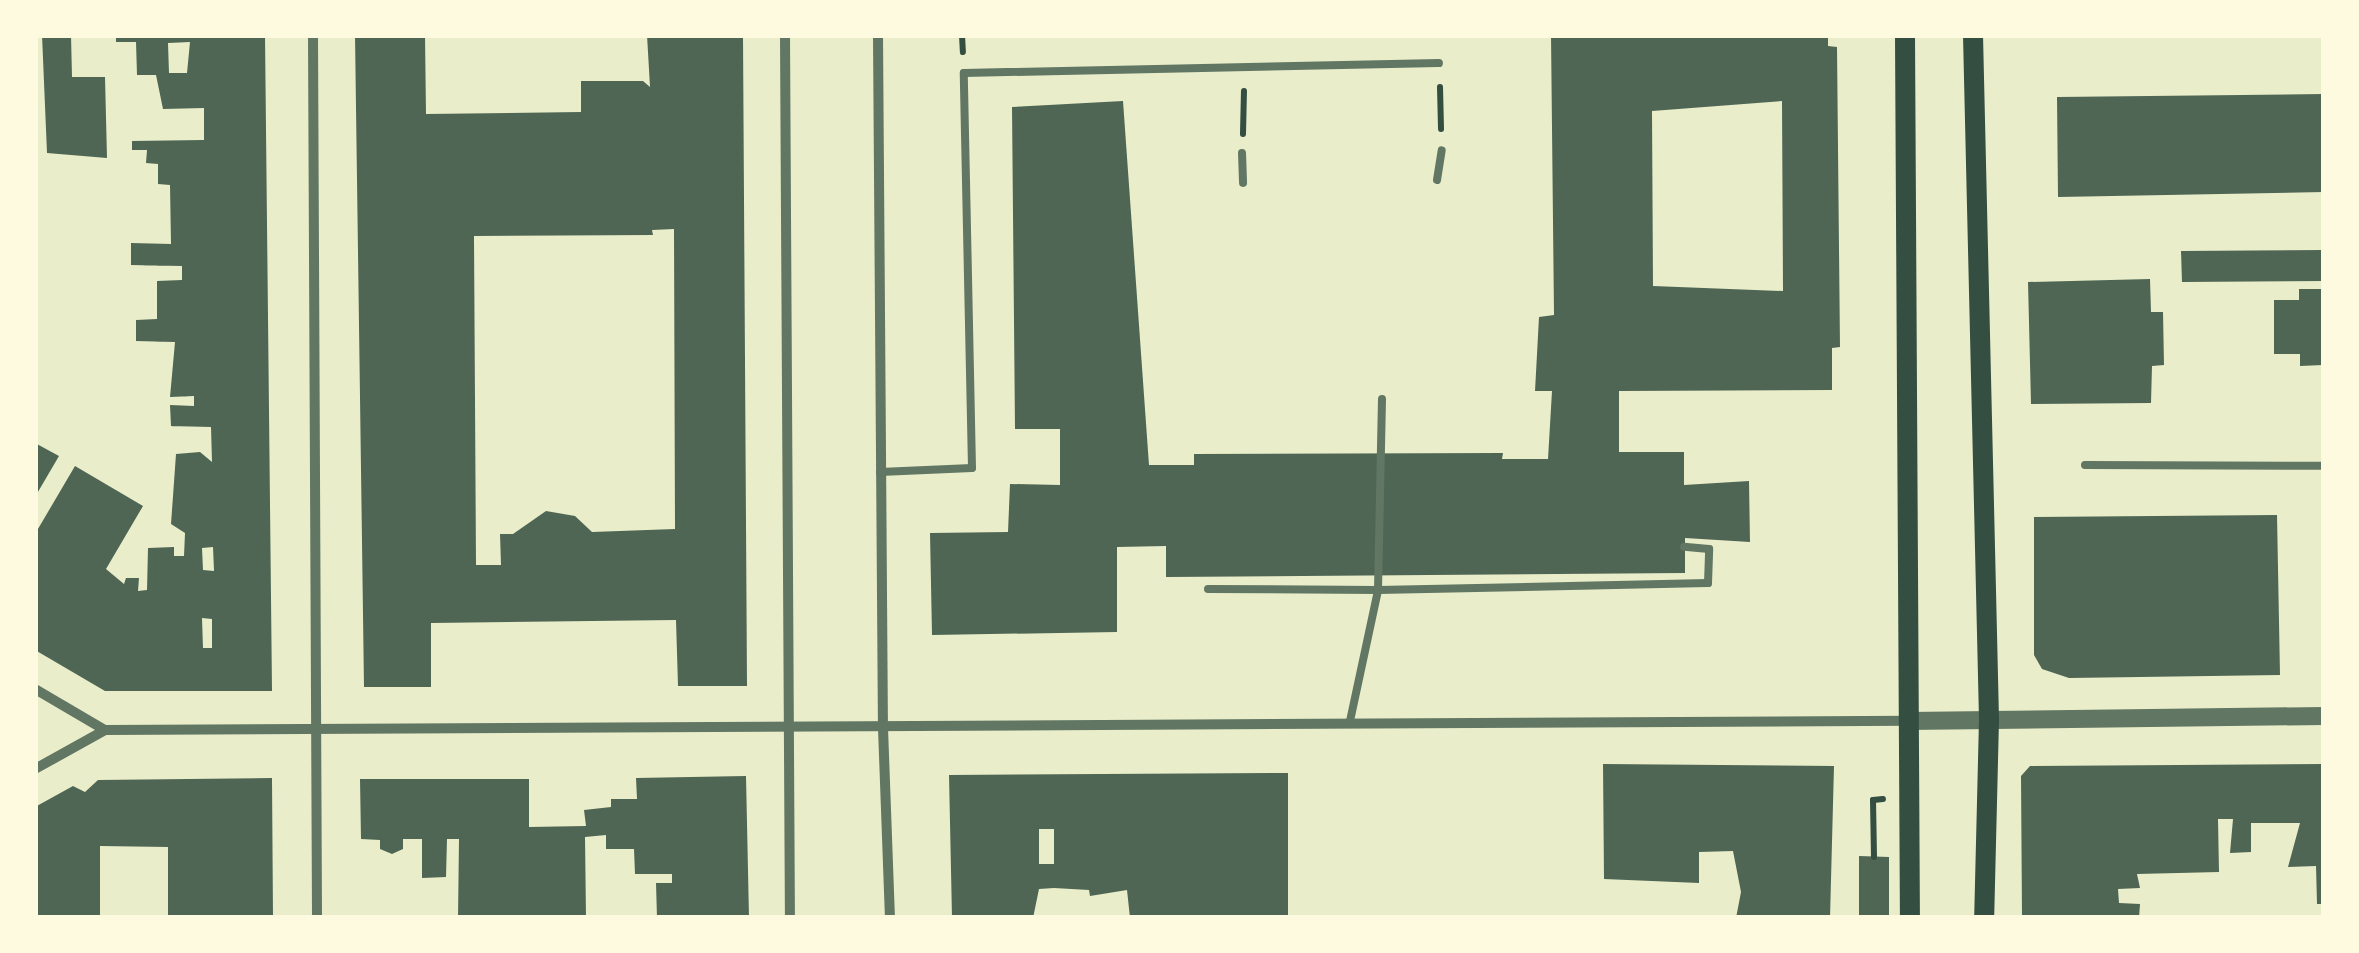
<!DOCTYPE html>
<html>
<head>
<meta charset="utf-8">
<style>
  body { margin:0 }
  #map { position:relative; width:2359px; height:953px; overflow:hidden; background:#e9edc9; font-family:"Asap Condensed",sans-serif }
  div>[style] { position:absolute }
  .building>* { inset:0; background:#4f6655 }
  .path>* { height:6px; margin:-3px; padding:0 3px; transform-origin:3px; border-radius:3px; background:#344e41 }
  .service>* { height:8px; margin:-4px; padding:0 4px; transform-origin:4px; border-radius:4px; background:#617663 }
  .minor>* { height:10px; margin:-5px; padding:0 5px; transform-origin:5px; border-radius:5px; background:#617663 }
  .tertiary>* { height:18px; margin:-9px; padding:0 9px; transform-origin:9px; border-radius:9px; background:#617663 }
  .secondary>* { height:20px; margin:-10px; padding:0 10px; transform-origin:10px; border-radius:10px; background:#344e41 }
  span { translate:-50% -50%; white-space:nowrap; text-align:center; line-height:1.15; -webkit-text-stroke:10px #fefae0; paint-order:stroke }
  .frame { position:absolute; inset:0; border:38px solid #fefae0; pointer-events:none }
</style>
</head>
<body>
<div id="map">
  <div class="building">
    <div style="clip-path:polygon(42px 35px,71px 35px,72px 77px,105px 77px,107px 158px,47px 153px)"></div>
    <div style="clip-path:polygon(evenodd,116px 35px,265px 35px,272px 691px,105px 691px,35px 650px,35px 534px,75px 466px,143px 506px,106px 569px,124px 584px,126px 578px,139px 578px,138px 591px,147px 590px,148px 548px,174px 547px,174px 556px,184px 556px,185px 533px,171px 524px,176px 454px,200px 452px,212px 462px,211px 427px,171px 426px,170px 405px,194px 406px,194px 396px,170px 397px,175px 342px,136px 341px,136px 320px,157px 319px,157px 281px,182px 280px,182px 266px,131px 265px,131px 243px,171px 244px,170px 185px,158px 184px,158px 164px,146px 163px,147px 150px,132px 150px,132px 141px,204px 140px,204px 108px,163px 109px,156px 75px,137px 75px,136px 42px,116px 42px,116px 35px,190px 42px,187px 73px,169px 73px,168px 43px,190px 42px,116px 35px,213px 547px,214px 571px,203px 570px,202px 548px,213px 547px,116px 35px,202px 618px,212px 619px,212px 648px,203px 648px,202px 618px)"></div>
    <div style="clip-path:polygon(evenodd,355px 35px,425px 35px,426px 114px,581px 112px,581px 81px,643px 81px,650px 87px,647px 35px,743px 35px,747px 686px,678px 686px,676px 620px,431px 623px,431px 687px,364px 687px,355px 35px,674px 229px,675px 529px,592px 532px,575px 516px,546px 511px,513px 534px,500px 534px,501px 565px,476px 565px,474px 236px,653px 235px,652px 230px,674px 229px)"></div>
    <div style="clip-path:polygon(evenodd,1551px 35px,1828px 35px,1828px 46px,1837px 47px,1840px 347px,1832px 348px,1832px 390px,1619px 391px,1619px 452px,1684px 452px,1684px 485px,1749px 481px,1750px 542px,1685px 538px,1685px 573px,1166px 577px,1166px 546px,1117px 547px,1117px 632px,932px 635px,930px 533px,1008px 532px,1010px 484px,1060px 485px,1060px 429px,1015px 429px,1012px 107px,1123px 101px,1149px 465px,1194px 465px,1194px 454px,1503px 453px,1502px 459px,1548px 459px,1552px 391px,1535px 391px,1539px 317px,1554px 315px,1551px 35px,1782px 101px,1783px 291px,1653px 286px,1652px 111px,1782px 101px)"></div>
    <div style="clip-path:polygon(2324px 94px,2324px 192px,2058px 197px,2057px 97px)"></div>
    <div style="clip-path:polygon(2324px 250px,2324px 281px,2182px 282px,2181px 251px)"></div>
    <div style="clip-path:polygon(2150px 279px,2151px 312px,2163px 312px,2164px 365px,2152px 366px,2151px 403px,2031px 404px,2028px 282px)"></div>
    <div style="clip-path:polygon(2299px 289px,2323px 289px,2323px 365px,2300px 366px,2300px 354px,2274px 354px,2274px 300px,2299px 300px)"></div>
    <div style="clip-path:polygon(35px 443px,59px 456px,35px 497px)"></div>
    <div style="clip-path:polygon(2277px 515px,2280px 675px,2069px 678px,2042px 669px,2034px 655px,2034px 517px)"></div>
    <div style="clip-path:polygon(1603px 764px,1834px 766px,1830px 918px,1736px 918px,1741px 892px,1733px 851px,1699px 852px,1699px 883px,1604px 879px)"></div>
    <div style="clip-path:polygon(2324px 764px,2324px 904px,2317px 904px,2316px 866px,2288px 867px,2300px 823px,2251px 823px,2251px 852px,2230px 853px,2233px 819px,2218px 819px,2219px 872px,2137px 874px,2140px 888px,2118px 889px,2119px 903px,2140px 904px,2139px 918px,2022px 918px,2021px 776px,2030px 766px)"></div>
    <div style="clip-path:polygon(evenodd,1288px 773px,1288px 918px,1130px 918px,1127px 890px,1090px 896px,1089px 890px,1054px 888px,1039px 889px,1033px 918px,952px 918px,949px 775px,1288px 773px,1039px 829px,1054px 829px,1054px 864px,1039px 864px,1039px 829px)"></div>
    <div style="clip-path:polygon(746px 776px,749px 918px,657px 918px,656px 883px,672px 883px,672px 874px,635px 874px,634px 849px,606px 849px,606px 835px,585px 837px,586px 918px,458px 918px,459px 839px,447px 839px,446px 877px,422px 878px,422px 839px,403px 839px,403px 849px,392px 854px,380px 849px,380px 840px,361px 839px,360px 779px,529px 779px,529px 827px,586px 826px,584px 810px,611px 807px,611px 799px,637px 799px,636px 778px)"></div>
    <div style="clip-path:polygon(272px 778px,273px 918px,168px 918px,168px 847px,100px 846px,100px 918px,35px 918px,35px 807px,73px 786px,85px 792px,98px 780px)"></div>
    <div style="clip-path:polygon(1859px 856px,1889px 857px,1889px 918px,1859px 918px)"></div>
  </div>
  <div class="path">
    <div style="left:962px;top:35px;width:17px;rotate:87deg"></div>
    <div style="left:1440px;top:87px;width:42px;rotate:88.6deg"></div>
    <div style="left:1243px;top:134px;width:43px;rotate:-88.7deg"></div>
    <div style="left:1874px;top:857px;width:57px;rotate:-91deg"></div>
    <div style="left:1873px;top:800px;width:10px;rotate:-6deg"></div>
  </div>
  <div class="service">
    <div style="left:1242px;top:153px;width:30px;rotate:88deg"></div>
    <div style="left:1437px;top:180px;width:30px;rotate:-81deg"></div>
    <div style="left:2085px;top:465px;width:239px;rotate:0.2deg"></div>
    <div style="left:880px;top:472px;width:92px;rotate:-2.5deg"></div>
    <div style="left:972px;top:468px;width:395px;rotate:-91.2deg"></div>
    <div style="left:964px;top:73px;width:475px;rotate:-1.2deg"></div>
    <div style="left:1208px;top:589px;width:170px;rotate:0.3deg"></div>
    <div style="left:1378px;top:590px;width:191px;rotate:-88.8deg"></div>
    <div style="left:1350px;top:721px;width:134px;rotate:-77.9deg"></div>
    <div style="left:1378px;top:590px;width:330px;rotate:-1.2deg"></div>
    <div style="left:1708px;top:583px;width:34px;rotate:-88deg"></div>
    <div style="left:1709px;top:549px;width:25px;rotate:-175deg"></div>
  </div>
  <div class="minor">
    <div style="left:313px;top:35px;width:883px;rotate:89.74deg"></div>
    <div style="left:785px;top:35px;width:883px;rotate:89.68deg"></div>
    <div style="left:878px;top:35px;width:693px;rotate:89.59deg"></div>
    <div style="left:883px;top:728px;width:190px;rotate:87.9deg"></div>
    <div style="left:35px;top:689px;width:81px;rotate:30.4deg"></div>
    <div style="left:105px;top:730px;width:1803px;rotate:-0.29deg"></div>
    <div style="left:35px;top:769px;width:80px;rotate:-29.1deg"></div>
  </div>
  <div class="tertiary">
    <div style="left:1908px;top:721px;width:416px;rotate:-0.7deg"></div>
  </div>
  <div class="secondary">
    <div style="left:1905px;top:35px;width:883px;rotate:89.68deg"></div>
    <div style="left:1973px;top:35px;width:685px;rotate:88.66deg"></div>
    <div style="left:1989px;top:720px;width:198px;rotate:91.4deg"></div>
  </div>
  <div class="frame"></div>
</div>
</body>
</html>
